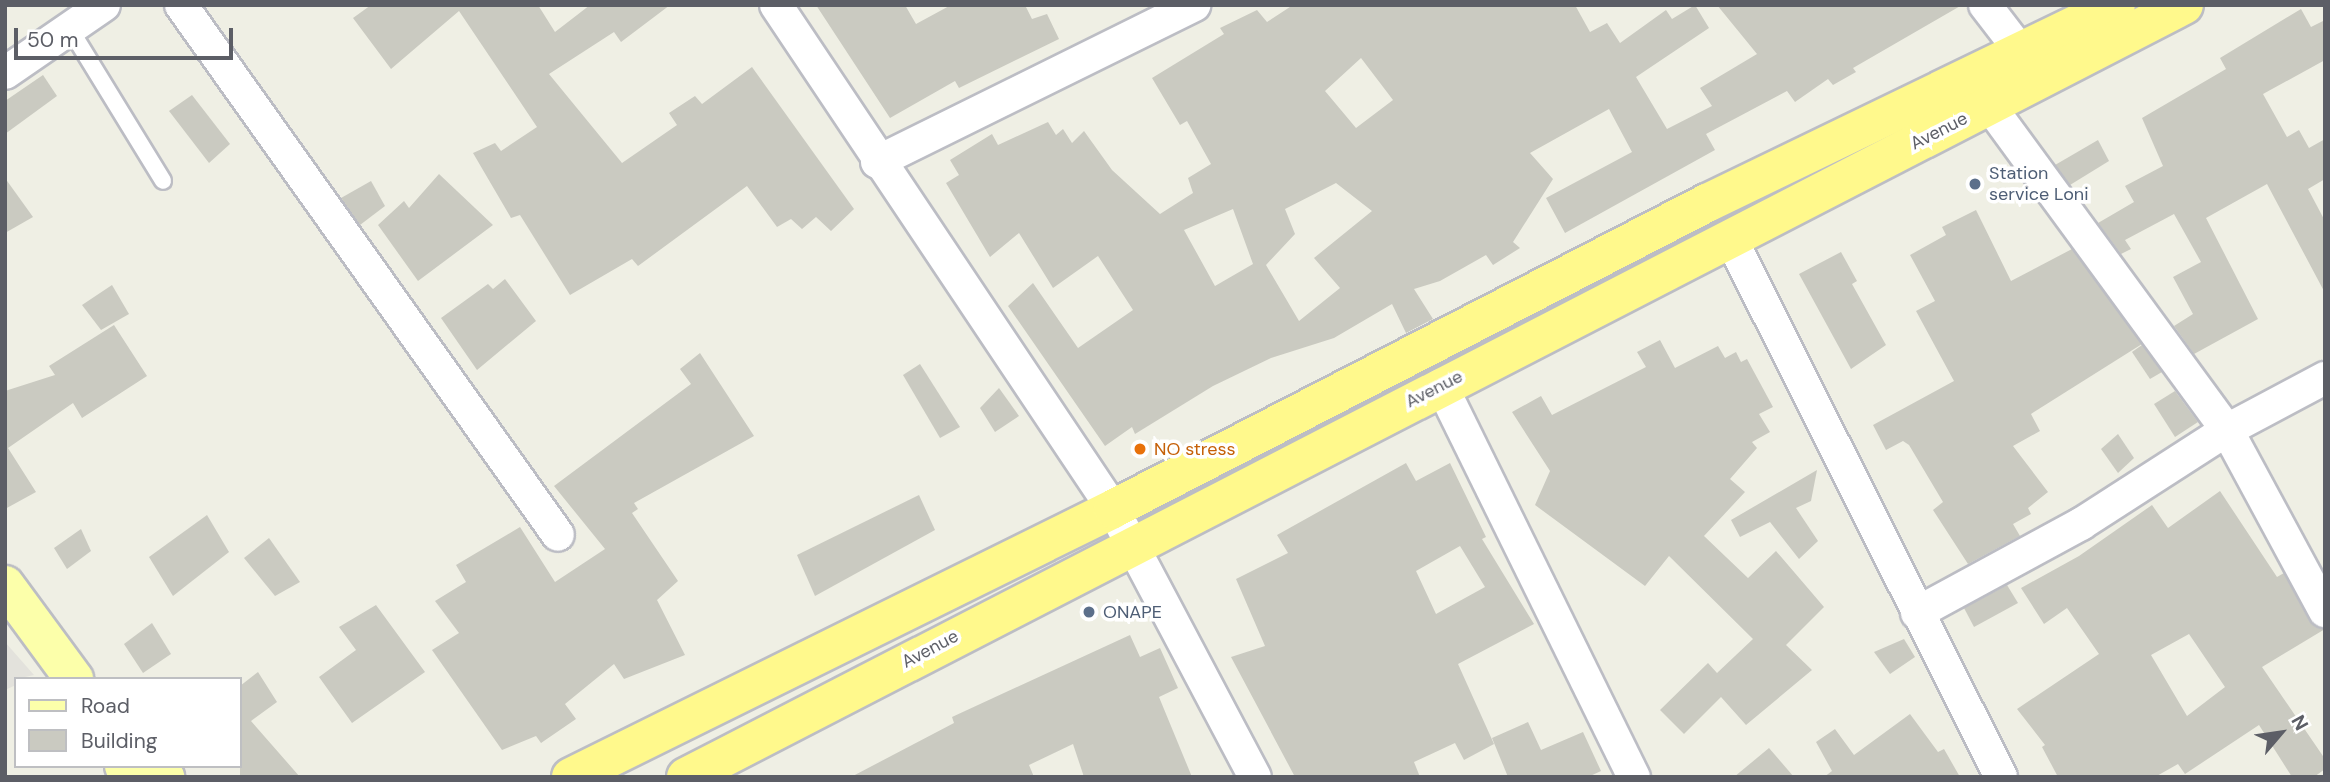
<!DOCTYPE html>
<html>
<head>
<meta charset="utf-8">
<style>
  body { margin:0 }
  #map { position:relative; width:2330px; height:782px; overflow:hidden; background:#efefe4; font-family:"DM Sans",sans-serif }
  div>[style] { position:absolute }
  .industrial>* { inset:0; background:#e3e2dc }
  .building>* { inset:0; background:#cacac1 }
  .roads { filter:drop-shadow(2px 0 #bcbdc4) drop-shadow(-2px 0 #bcbdc4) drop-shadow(0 2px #bcbdc4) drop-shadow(0 -2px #bcbdc4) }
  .lane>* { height:16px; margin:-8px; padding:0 8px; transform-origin:8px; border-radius:8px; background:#fff }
  .street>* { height:32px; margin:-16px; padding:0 16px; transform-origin:16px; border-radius:16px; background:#fff }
  .primary>* { height:38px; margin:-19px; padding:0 19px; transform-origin:19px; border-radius:19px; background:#fcffaa }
  .highway>* { height:38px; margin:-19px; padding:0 19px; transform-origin:19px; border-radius:19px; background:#fff98c }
  .dots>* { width:19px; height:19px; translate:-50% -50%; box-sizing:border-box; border:4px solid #fff; border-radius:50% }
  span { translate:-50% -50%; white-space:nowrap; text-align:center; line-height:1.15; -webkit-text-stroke:7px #fff; paint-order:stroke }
  .street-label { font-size:18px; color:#5c5e66 }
  .service-label { font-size:18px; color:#4e5e75 }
  .left { translate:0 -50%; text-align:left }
  .food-label { font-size:18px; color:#c56008 }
  .frame { position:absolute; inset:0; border:7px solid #5c5e66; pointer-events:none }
  .legend { position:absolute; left:14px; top:677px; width:228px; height:91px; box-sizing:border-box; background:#fff; border:2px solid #bebfc2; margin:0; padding:9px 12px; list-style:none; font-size:21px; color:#5c5e66 }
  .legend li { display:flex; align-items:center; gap:14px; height:35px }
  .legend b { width:35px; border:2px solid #bebfc2 }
  .north { position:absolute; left:2246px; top:698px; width:70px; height:70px; -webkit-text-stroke:5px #fff; paint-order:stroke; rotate:61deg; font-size:19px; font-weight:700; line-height:28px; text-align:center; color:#5c5e66 }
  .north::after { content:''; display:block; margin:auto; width:24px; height:32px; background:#5c5e66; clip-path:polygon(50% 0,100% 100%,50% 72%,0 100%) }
  .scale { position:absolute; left:14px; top:28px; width:219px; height:32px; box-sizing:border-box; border:4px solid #5c5e66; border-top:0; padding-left:9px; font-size:21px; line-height:24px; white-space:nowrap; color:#5c5e66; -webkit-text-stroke:5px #fff; paint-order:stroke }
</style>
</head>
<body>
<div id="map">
  <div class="industrial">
    <div style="clip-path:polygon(5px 642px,34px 675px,16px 679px,16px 685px,5px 690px)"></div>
  </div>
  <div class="building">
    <div style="clip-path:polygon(371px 5px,538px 5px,555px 32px,590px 5px,670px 5px,621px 42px,614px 32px,549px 74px,622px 163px,677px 125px,669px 113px,695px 96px,702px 104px,752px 67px,854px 209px,831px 231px,816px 217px,802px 229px,791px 219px,777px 227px,747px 186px,638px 266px,632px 259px,570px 295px,520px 215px,511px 218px,473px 153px,495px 143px,501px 151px,537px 127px,459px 11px,391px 69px,353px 18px)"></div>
    <div style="clip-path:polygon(816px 5px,905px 5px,916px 24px,951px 5px,1025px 5px,1032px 19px,1047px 14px,1059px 39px,959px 88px,955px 81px,890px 118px)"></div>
    <div style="clip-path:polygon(evenodd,1293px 5px,1575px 5px,1590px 32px,1607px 23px,1620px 43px,1666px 10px,1672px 19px,1695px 5px,1709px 28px,1636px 77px,1667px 129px,1712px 106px,1700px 88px,1757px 54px,1717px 5px,1962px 5px,1853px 68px,1856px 72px,1833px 85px,1828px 79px,1795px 102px,1787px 91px,1706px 134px,1715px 150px,1565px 233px,1546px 198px,1632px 152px,1609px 109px,1530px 153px,1553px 179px,1513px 242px,1520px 248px,1493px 265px,1486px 255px,1440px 281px,1414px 289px,1433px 319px,1406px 333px,1392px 304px,1334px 338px,1271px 358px,1213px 386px,1135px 434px,1132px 427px,1105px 446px,1008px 306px,1033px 283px,1078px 348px,1133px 310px,1098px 256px,1053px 288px,1019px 233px,990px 257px,946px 183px,959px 175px,950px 160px,992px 134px,998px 145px,1048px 122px,1056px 135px,1063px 129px,1072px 143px,1084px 131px,1112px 170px,1160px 214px,1193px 193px,1188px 178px,1211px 164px,1187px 121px,1180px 125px,1152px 78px,1224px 34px,1220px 28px,1257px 10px,1267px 22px,1293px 5px,1361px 58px,1393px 100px,1356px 128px,1325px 91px,1361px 58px,1293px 5px,1336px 183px,1372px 211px,1314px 258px,1340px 288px,1299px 321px,1266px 265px,1295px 234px,1285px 209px,1336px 183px,1293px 5px,1233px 209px,1253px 264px,1215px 286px,1184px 230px,1233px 209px)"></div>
    <div style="clip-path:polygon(2301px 9px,2311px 27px,2325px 20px,2325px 60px,2263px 94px,2287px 137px,2299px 130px,2309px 148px,2325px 139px,2325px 179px,2308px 189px,2325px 221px,2325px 293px,2267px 184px,2206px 218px,2258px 319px,2194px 354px,2174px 326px,2193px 314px,2173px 277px,2201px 262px,2174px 214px,2125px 240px,2131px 249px,2121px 254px,2098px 223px,2134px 202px,2125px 186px,2163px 166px,2142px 118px,2226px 69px,2220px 58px)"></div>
    <div style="clip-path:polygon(43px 75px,57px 96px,5px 134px,5px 101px)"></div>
    <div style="clip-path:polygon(192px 95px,230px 144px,209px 163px,169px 111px)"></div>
    <div style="clip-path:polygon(2098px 140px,2109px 161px,2070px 185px,2055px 165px)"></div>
    <div style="clip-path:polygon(439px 174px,493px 225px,418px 281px,378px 225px,404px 201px,409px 208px)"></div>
    <div style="clip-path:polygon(5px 178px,33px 217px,5px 233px)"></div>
    <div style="clip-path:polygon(371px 181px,385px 206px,360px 225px,341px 198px)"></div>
    <div style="clip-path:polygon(1976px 210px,2011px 281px,2072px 249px,2142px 344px,2031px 414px,2040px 431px,2013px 446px,2048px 492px,2028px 508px,2031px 514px,2013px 524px,2020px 536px,1968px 564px,1933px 510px,1943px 502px,1909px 445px,1903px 441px,1886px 450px,1873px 425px,1954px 381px,1916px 311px,1935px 301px,1910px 255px,1946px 235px,1942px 227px)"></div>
    <div style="clip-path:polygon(1841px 252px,1857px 281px,1852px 284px,1886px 345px,1851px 369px,1799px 274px)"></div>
    <div style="clip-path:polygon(505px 279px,536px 321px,477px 370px,441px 318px,488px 284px,493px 289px)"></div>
    <div style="clip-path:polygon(112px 285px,129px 314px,101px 330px,82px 305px)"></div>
    <div style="clip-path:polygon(114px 325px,147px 376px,82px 418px,73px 403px,8px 448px,36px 492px,5px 509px,5px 391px,55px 375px,49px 366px)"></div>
    <div style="clip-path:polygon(1660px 340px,1675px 368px,1718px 346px,1725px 358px,1736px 352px,1741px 362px,1747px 359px,1773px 407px,1759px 414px,1770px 432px,1752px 442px,1757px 448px,1730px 479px,1745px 492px,1704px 536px,1748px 578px,1776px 551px,1824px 607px,1786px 645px,1812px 670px,1746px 725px,1721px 697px,1684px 734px,1660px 710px,1708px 663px,1717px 673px,1753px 639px,1669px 556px,1645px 586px,1535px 505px,1550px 471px,1512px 412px,1541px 396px,1552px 415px,1646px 367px,1637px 352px)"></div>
    <div style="clip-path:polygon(2142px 345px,2162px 372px,2150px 379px,2132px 352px)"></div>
    <div style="clip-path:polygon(700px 353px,754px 436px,634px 503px,638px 509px,632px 513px,678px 581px,657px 600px,685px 655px,624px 679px,614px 664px,565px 704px,576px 719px,541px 743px,536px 736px,502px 750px,432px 650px,459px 633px,435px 601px,466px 582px,456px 565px,520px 527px,555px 582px,605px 549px,554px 486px,691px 384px,680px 369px)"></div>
    <div style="clip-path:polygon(920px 364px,960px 427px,940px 438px,903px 375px)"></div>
    <div style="clip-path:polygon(999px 388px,1019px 416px,995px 432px,980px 408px)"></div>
    <div style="clip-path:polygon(2175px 391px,2198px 422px,2175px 437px,2154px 404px)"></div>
    <div style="clip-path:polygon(2118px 434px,2134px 458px,2118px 473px,2101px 449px)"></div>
    <div style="clip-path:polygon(evenodd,1406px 463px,1416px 481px,1450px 463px,1486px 537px,1482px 539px,1534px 624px,1458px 664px,1494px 744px,1464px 760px,1455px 743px,1414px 762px,1420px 777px,1295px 777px,1231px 657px,1265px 646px,1236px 579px,1288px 553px,1277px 535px,1406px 463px,1460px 546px,1485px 587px,1436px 614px,1416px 571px,1460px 546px)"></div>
    <div style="clip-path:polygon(1817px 470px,1811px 501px,1796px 508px,1818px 541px,1799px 559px,1770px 522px,1740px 537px,1731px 520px)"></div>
    <div style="clip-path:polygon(evenodd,2220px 491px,2277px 577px,2284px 573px,2309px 620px,2325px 629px,2262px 667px,2325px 759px,2325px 769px,2314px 777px,2292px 777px,2259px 725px,2185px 774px,2178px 764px,2155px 777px,2058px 777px,2042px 747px,2045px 745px,2017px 709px,2099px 654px,2067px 608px,2044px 624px,2021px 588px,2079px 556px,2152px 505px,2168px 528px,2220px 491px,2189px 634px,2225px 687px,2187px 716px,2151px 655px,2189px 634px)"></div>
    <div style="clip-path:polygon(919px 495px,935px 530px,815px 596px,797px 555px)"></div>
    <div style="clip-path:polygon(207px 515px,229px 552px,173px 596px,149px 557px)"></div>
    <div style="clip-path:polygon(81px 529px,91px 551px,67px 569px,54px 548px)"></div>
    <div style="clip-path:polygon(269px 538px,300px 582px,275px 596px,244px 558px)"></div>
    <div style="clip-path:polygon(2007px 585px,2018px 603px,1974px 627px,1964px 608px)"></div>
    <div style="clip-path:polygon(376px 605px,425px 672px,352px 723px,319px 677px,356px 650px,339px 627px)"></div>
    <div style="clip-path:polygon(152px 623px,171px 654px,143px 673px,124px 644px)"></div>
    <div style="clip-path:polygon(1130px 635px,1140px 657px,1160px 648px,1178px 688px,1159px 697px,1192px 777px,1084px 777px,1073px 744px,1029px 765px,1034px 777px,851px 777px,954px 723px,952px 717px)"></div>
    <div style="clip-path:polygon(1904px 639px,1915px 657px,1890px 674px,1874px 652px)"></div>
    <div style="clip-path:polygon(258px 672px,277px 702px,251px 721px,300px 777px,240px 777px,240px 686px)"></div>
    <div style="clip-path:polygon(1910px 714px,1938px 752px,1944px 749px,1960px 777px,1824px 777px,1832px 771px,1816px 742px,1835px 729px,1854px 755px)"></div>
    <div style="clip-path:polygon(1528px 722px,1541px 750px,1583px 732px,1601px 771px,1588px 777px,1508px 777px,1492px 738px)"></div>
    <div style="clip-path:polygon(1769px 748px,1794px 777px,1734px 777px)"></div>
  </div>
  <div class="roads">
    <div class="lane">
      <div style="left:70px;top:29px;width:178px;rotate:58.5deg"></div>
    </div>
    <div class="street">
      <div style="left:181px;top:5px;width:650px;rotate:54.57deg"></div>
      <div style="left:776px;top:5px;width:606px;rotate:56.23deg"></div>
      <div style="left:1113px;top:509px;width:303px;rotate:62.1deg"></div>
      <div style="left:1985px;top:5px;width:61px;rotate:52.4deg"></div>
      <div style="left:5px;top:73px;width:120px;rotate:-34.5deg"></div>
      <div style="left:1989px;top:105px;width:403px;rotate:53.8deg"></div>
      <div style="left:2227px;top:430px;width:206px;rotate:61.6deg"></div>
      <div style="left:877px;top:162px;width:354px;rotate:-26.3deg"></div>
      <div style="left:1730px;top:237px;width:604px;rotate:63.35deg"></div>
      <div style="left:1441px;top:385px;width:437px;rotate:63.8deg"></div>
      <div style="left:1917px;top:613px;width:187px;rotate:-28.5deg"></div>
      <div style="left:2081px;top:524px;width:174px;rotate:-32.8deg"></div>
      <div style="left:2227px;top:430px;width:111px;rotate:-28deg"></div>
    </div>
    <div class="primary">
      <div style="left:5px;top:585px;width:117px;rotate:53.7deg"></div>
      <div style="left:124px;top:766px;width:12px;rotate:66deg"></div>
      <div style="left:154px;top:766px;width:16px;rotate:45deg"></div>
    </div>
    <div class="highway">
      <div style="left:571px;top:777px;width:605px;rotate:-26.31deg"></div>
      <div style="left:1113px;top:509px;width:668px;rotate:-27.26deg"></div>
      <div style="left:1707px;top:203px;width:454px;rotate:-25.8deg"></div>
      <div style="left:686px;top:777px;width:1685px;rotate:-27.26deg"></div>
    </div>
  </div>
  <div class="dots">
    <div style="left:1975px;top:184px;background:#5c6f8a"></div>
    <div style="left:1140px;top:449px;background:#e8710a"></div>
    <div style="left:1089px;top:612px;background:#5c6f8a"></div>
  </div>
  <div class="street-label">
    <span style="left:1939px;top:131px;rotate:-27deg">Avenue</span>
    <span style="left:1434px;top:389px;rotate:-27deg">Avenue</span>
    <span style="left:930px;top:649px;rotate:-28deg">Avenue</span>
  </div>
  <div class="service-label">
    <span class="left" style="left:1989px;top:184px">Station<br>service Loni</span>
    <span class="left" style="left:1103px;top:612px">ONAPE</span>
  </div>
  <div class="food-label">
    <span class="left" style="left:1154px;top:449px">NO stress</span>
  </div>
  <div class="frame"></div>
  <ul class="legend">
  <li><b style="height:9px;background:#fcffaa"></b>Road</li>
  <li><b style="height:19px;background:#cacac1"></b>Building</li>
  </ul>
  <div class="north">N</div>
  <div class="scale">50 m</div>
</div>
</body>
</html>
